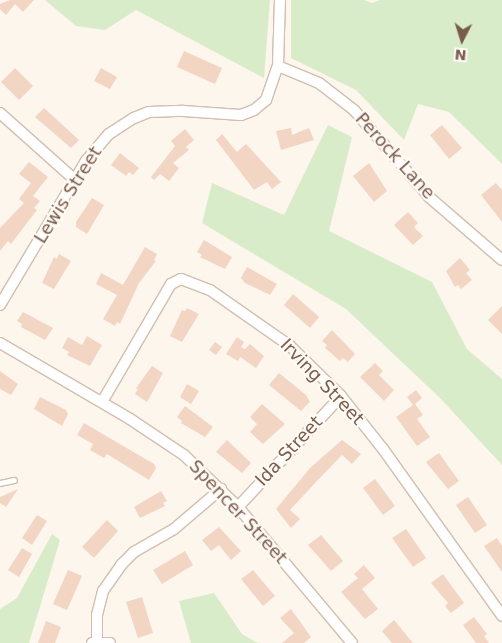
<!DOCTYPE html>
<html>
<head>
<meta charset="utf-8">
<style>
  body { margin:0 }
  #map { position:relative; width:502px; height:643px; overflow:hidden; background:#fdf6ec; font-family:"DejaVu Sans",sans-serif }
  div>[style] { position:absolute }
  .green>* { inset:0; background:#d8ecc9 }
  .building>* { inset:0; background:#f3d5c3 }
  .roads { filter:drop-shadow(1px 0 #d1beb0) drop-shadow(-1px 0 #d1beb0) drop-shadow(0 1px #d1beb0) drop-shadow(0 -1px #d1beb0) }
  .lane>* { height:5px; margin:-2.5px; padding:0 2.5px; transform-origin:2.5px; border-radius:2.5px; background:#fff }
  .street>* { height:10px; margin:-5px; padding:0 5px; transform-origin:5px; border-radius:5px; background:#fff }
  span { translate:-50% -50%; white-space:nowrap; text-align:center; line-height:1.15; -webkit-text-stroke:4.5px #fffaf3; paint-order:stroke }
  .street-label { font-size:18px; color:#7a5c4d }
  .north { position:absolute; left:437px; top:15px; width:50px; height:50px; -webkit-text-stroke:4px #fffaf3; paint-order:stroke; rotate:185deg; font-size:14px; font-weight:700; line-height:20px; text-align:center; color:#7a5c4d }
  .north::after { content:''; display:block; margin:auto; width:18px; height:22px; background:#7a5c4d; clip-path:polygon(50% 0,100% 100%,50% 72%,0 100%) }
</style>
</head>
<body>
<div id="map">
  <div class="green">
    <div style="clip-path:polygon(45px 0,270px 0,264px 78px,136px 10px,105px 30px,76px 26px)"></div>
    <div style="clip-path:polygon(291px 0,364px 0,372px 3px,380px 0,502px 0,502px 164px,449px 112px,418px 104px,404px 140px,356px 90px,291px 58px)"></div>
    <div style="clip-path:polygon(328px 125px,352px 137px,329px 231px,432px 282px,467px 349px,502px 379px,502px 465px,441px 399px,346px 309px,202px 223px,212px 183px,284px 215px)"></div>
    <div style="clip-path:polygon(52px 534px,60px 540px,29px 643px,0 643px,0 609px,17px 598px)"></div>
    <div style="clip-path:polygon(214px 593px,242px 634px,258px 643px,191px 643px,179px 601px)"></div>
  </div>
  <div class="building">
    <div style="clip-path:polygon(10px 0,34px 0,23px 12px,15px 4px,6px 15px,0 9px,0 4px)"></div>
    <div style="clip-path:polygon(184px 51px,222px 68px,215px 84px,177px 67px)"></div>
    <div style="clip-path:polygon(15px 68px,33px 86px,19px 100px,1px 82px)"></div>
    <div style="clip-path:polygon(101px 68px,117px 77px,110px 89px,94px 81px)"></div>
    <div style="clip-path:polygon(44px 108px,79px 140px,71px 148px,35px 117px)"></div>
    <div style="clip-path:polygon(442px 125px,462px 148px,449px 159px,430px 135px)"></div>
    <div style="clip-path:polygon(291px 128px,292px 135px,309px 128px,314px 140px,281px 150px,276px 131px)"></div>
    <div style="clip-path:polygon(185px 129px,194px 140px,186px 147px,189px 150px,173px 163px,179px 168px,169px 181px,160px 174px,154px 180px,151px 177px,175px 146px,171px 141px)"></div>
    <div style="clip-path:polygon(222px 134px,237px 152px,246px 144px,281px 182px,272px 189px,267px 182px,254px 190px,216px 140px)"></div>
    <div style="clip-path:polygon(120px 153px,139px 168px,133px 175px,129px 172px,126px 176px,111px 165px)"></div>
    <div style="clip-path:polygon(29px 162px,48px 177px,33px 196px,40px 201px,34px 208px,37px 210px,11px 244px,8px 241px,0 251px,0 228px,24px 203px,19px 199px,31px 183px,19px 174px)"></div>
    <div style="clip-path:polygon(369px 163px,387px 191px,374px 202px,353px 176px)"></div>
    <div style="clip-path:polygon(496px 183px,502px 190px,502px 222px,481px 195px)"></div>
    <div style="clip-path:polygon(92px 198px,104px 205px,87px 234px,76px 227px,76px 222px)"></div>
    <div style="clip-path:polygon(408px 212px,418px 223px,414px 227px,423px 236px,413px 245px,394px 225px)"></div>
    <div style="clip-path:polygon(204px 240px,232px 257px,225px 269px,200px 257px,202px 255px,197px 252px)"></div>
    <div style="clip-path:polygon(145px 247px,157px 254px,154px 260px,156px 261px,139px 283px,120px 324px,117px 322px,115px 326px,103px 319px,117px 295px,96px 284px,101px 273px,123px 285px)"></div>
    <div style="clip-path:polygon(59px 254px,71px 261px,54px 289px,42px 283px,54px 257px,57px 259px)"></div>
    <div style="clip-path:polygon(460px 258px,470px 270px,466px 273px,472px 280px,461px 289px,458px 285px,455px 287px,446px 271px)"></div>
    <div style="clip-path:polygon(247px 267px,277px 284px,270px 295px,245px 283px,241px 278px)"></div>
    <div style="clip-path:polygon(293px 294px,319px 317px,310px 328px,284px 305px)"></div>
    <div style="clip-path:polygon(502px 306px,502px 334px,488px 320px)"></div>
    <div style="clip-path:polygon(187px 308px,199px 314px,182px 342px,170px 336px,182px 310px,185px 311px)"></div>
    <div style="clip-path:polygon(23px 312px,53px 328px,45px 340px,21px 327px,22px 324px,17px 321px)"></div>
    <div style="clip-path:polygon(332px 330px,355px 354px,348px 362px,343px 358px,340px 361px,325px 348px,327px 345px,322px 341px)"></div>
    <div style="clip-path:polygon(87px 336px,102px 345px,90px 366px,67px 355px,69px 352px,62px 348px,68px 337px,82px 345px)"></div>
    <div style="clip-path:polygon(237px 337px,244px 342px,241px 347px,245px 349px,250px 344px,264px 356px,256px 368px,240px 357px,238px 361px,226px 354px)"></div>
    <div style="clip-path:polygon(215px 342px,222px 347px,216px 355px,209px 350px)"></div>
    <div style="clip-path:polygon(375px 363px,383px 371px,379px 375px,394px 390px,384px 401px,360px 377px)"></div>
    <div style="clip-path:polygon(152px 366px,163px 373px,147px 402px,135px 394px,138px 389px,136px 388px)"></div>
    <div style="clip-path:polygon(0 371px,18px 384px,11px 395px,0 389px)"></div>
    <div style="clip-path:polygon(279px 373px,306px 395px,310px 402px,301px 411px,269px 385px)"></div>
    <div style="clip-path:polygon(187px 384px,199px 391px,191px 404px,180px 397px)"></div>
    <div style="clip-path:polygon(416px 390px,422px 398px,415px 404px,423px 415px,417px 419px,430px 437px,417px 446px,396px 417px,413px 405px,407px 397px)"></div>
    <div style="clip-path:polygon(40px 397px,66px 410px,68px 414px,62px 426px,34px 409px)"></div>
    <div style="clip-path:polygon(262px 404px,285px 424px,263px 444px,250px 432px,257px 424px,250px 417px)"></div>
    <div style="clip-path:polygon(185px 406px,213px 427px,205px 437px,181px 423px,182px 421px,177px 417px)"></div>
    <div style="clip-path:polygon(84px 423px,154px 464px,156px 468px,149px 480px,107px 454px,104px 458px,90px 450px,93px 444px,77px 435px)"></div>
    <div style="clip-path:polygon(227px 440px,251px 463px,242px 473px,216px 452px)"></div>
    <div style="clip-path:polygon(342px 440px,361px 454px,352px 464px,342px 455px,316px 482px,290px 510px,300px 519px,291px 528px,276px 509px,310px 468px)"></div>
    <div style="clip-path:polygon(439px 453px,459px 481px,448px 489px,426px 462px)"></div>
    <div style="clip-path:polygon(375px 479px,395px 506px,383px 515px,363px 488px)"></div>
    <div style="clip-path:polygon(18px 489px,6px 507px,0 503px,0 497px)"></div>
    <div style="clip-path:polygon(161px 491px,167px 501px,163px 503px,165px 506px,140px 518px,134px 507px)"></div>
    <div style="clip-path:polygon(468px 497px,487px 525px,475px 533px,456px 505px)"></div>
    <div style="clip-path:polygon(37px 515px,47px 521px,32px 545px,22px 538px)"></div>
    <div style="clip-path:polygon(107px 520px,118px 531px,94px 558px,82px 547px)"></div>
    <div style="clip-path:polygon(219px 527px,241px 551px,231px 560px,219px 545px,211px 551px,202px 540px)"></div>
    <div style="clip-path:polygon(406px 529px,426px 558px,413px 567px,392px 538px)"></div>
    <div style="clip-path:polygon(321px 535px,343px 561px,331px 571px,308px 545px)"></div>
    <div style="clip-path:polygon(497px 538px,502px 546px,502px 572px,484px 546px)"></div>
    <div style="clip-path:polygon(22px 548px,32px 554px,19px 577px,8px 570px)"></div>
    <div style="clip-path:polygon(185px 551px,193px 565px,162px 584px,153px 570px)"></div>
    <div style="clip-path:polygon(364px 565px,375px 578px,362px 589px,378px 609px,365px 619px,341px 592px,358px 578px,354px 574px)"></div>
    <div style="clip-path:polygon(68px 570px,82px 576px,67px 610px,53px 604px)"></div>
    <div style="clip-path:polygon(253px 570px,275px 596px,263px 606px,241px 579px)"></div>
    <div style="clip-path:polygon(443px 574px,464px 603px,451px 613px,445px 606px,448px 603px,431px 583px)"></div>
    <div style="clip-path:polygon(142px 597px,153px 633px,138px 638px,126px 602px)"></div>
    <div style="clip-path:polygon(291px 609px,311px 637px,304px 643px,282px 643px,294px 633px,280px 618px)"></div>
    <div style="clip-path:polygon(474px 617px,487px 634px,484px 636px,489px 643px,476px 643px,463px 625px)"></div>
    <div style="clip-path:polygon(394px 620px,413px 643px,392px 643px,382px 631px)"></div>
    <div style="clip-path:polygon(46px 621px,61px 627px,55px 643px,38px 643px)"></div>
  </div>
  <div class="roads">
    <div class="lane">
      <div style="left:0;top:483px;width:14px;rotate:-12deg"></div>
    </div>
    <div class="street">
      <div style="left:278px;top:66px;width:44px;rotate:22.5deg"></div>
      <div style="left:319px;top:83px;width:44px;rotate:37.6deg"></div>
      <div style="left:354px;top:110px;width:115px;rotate:49.2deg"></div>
      <div style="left:429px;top:197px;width:96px;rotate:40.8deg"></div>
      <div style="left:0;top:113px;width:101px;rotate:41.8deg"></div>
      <div style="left:0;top:305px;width:168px;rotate:-59.2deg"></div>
      <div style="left:86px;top:161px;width:35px;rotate:-50deg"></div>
      <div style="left:109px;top:134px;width:30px;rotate:-33deg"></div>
      <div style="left:134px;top:118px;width:16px;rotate:-22deg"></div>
      <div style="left:149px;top:112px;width:34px;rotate:-2deg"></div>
      <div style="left:183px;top:111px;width:58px;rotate:3.9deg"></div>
      <div style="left:241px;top:115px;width:14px;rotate:-21deg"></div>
      <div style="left:254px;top:110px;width:16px;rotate:-40deg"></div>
      <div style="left:266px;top:100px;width:36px;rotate:-71deg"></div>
      <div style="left:278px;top:66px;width:66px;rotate:-88.3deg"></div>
      <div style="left:0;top:343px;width:151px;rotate:30.3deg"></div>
      <div style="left:130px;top:419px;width:65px;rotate:33.7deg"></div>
      <div style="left:184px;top:455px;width:75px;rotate:43.9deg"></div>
      <div style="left:238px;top:507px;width:177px;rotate:50deg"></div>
      <div style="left:102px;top:402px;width:137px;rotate:-59.7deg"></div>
      <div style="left:171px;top:284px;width:11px;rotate:-27deg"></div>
      <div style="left:181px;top:279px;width:31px;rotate:21deg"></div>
      <div style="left:210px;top:290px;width:98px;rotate:35deg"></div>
      <div style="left:290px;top:346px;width:71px;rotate:44.4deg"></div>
      <div style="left:341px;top:396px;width:68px;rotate:51.6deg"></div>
      <div style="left:383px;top:449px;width:205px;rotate:54.5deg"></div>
      <div style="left:238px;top:507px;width:151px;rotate:-47.1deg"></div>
      <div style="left:97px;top:641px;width:26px;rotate:-90deg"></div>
      <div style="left:97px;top:615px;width:25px;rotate:-76deg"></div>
      <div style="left:103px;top:591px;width:32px;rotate:-55deg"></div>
      <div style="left:121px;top:565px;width:18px;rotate:-45deg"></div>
      <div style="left:134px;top:552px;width:46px;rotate:-29.9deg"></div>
      <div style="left:174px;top:529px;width:62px;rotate:-40.4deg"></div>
      <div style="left:92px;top:643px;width:18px"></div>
    </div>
  </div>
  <div class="street-label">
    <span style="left:395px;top:156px;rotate:48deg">Perock Lane</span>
    <span style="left:68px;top:195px;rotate:-58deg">Lewis Street</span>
    <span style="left:322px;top:382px;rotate:46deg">Irving Street</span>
    <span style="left:289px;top:451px;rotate:-47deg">Ida Street</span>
    <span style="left:238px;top:512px;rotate:47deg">Spencer Street</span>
  </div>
  <div class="north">N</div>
</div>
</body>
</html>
